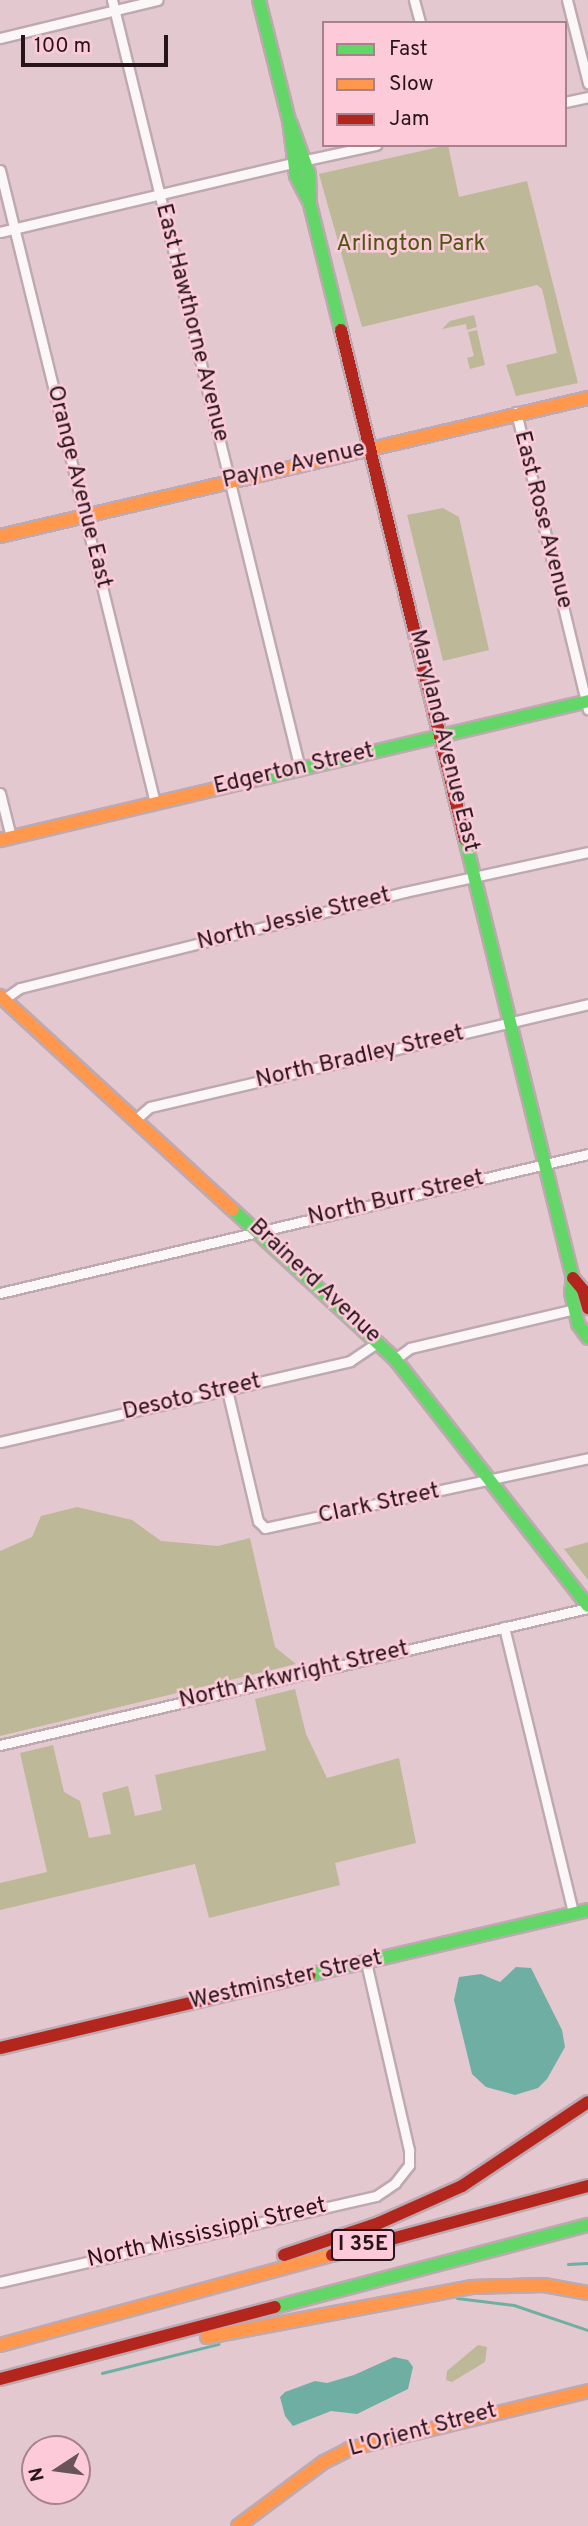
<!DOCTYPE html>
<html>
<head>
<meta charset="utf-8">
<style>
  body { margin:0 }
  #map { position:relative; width:588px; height:2526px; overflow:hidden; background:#e3c8d0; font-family:Overpass,sans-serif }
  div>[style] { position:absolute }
  .green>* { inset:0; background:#bdb897 }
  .water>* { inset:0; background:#6fafa3 }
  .stream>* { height:2.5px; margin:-1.25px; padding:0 1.25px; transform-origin:1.25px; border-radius:1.25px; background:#6fafa3 }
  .roads { filter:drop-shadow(2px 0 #bea9b0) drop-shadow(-2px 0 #bea9b0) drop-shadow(0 2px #bea9b0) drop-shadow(0 -2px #bea9b0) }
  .street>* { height:9px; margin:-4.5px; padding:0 4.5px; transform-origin:4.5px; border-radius:4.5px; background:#fbf7f8 }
  .fast>* { height:12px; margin:-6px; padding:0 6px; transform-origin:6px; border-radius:6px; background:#63d668 }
  .slow>* { height:12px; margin:-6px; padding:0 6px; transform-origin:6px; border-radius:6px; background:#ff974d }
  .jam>* { height:12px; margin:-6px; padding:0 6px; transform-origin:6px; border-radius:6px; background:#b3261e }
  span { translate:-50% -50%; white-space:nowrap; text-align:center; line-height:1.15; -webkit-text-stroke:5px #fccad9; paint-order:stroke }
  .shield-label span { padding:2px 5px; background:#fccad9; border:2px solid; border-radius:5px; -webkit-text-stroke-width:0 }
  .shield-label { font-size:21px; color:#27151b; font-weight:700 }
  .park-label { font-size:23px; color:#4c570f }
  .street-label { font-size:23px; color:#27151b }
  .legend { position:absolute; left:322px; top:21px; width:245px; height:126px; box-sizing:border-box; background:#fccad9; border:2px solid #a7828d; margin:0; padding:9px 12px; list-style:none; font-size:21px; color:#27151b }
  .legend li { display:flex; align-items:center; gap:14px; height:35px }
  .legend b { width:35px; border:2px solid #a7828d }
  .north { position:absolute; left:21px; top:2435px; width:70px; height:70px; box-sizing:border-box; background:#fccad9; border:2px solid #a7828d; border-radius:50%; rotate:257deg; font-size:19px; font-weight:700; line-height:28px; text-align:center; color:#27151b }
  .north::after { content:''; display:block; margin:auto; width:24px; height:32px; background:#69545a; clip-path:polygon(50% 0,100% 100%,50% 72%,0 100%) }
  .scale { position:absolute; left:21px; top:35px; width:147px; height:32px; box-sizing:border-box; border:4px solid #27151b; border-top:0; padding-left:9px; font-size:21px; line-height:24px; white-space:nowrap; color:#27151b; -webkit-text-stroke:5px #fccad9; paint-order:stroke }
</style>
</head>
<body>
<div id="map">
  <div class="green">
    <div style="clip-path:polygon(448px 145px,459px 197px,527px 181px,578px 383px,516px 396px,506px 365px,557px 353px,542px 289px,537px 285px,362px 327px,319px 174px)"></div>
    <div style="clip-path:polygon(474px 315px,477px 327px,467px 330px,466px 324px,442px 329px,450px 321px)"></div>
    <div style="clip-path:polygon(477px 330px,485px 365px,470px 369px,467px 358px,474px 356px,468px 332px)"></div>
    <div style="clip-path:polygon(443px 508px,459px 517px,489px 650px,443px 661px,407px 515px)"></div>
    <div style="clip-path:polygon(77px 1507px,132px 1520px,161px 1541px,218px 1546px,250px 1538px,275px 1647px,296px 1664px,0 1736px,0 1551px,32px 1537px,41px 1516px)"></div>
    <div style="clip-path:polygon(588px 1542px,588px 1580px,564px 1549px)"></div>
    <div style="clip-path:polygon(295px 1689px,306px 1734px,327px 1778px,399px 1758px,416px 1843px,335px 1863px,340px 1885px,209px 1918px,195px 1864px,0 1910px,0 1883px,47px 1872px,20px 1753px,53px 1745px,64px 1792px,80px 1801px,89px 1838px,111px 1834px,102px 1793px,128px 1786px,135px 1816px,162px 1810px,155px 1775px,266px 1750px,255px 1699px)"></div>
    <div style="clip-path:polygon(478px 2345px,487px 2347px,485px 2362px,452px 2382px,446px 2380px,447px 2371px)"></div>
  </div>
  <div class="water">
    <div style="clip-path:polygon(516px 1967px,531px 1968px,562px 2030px,565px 2047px,547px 2079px,538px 2088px,515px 2095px,486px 2087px,472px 2074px,454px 2000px,459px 1977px,481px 1974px,500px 1982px)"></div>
    <div style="clip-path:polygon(394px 2357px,408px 2360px,413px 2367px,408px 2389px,357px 2414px,331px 2411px,293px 2426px,285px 2416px,280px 2397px,285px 2392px,315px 2381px,327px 2383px,354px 2375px)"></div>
  </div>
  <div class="stream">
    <div style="left:568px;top:2264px;width:20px;rotate:-3deg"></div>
    <div style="left:457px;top:2298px;width:57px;rotate:7deg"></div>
    <div style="left:514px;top:2305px;width:78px;rotate:18.7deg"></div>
    <div style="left:102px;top:2373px;width:120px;rotate:-14deg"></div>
  </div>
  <div class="roads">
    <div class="street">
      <div style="left:112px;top:0;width:792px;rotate:76.26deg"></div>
      <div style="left:414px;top:0;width:24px;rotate:75deg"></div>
      <div style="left:567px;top:0;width:86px;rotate:75.8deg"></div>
      <div style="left:0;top:38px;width:162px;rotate:-13.6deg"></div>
      <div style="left:565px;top:102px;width:24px;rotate:-12deg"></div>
      <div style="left:306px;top:160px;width:72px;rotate:-12.1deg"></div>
      <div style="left:0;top:170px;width:652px;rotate:76.24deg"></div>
      <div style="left:0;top:232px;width:301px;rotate:-13.3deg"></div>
      <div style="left:516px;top:412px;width:306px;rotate:76.4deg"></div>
      <div style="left:0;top:793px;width:45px;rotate:76deg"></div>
      <div style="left:4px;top:999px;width:19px;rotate:-35deg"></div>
      <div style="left:20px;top:988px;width:397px;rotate:-14deg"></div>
      <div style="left:405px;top:892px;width:187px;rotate:-12.3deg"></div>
      <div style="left:136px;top:1119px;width:18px;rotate:-41deg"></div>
      <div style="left:150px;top:1107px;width:450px;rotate:-13.2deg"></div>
      <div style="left:0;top:1293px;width:604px;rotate:-13.3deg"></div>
      <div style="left:395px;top:1359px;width:19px;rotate:-36deg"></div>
      <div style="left:410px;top:1348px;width:170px;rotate:-13.3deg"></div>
      <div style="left:227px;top:1390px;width:135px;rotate:76.7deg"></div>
      <div style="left:258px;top:1521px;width:10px;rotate:45deg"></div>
      <div style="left:265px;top:1528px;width:330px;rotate:-12.2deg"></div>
      <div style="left:0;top:1442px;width:359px;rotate:-13deg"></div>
      <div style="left:350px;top:1361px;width:34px;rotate:-34deg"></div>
      <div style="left:504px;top:1627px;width:294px;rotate:76.4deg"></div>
      <div style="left:0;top:1745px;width:604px;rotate:-13.12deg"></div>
      <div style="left:0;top:2282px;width:386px;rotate:-12.9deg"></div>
      <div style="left:376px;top:2196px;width:23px;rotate:-34deg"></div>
      <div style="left:395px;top:2183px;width:23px;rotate:-52deg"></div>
      <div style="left:409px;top:2165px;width:15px;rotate:-90deg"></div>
      <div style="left:409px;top:2150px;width:193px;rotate:-102.9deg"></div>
    </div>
    <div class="fast">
      <div style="left:259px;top:0;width:124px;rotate:76deg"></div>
      <div style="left:289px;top:120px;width:56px;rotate:82.9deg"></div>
      <div style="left:296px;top:176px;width:31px;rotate:63deg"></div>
      <div style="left:310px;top:204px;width:130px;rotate:76.2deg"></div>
      <div style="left:291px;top:124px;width:53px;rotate:70.2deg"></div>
      <div style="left:309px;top:174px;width:26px;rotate:88deg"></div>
      <div style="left:263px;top:778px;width:334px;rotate:-13.3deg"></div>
      <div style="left:465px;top:839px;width:452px;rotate:76.2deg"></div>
      <div style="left:573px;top:1278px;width:15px;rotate:98deg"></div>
      <div style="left:571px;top:1293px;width:32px;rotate:77deg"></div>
      <div style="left:578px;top:1324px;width:17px;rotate:54deg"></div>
      <div style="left:233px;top:1210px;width:220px;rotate:42.6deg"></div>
      <div style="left:395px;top:1359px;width:313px;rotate:52deg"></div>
      <div style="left:309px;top:1975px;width:286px;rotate:-13.1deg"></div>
      <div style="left:275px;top:2307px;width:324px;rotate:-14.7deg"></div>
    </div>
    <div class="slow">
      <div style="left:0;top:536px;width:604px;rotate:-13.21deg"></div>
      <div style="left:0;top:840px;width:270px;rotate:-13.3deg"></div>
      <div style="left:0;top:996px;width:316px;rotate:42.6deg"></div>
      <div style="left:207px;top:2337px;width:269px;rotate:-10.7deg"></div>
      <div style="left:471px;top:2287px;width:73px;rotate:-1.6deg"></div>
      <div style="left:544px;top:2285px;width:45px;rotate:10.3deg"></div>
      <div style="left:0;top:2345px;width:344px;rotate:-15.2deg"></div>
      <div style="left:238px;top:2526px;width:107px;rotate:-36.7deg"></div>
      <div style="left:324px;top:2462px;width:28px;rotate:-27deg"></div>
      <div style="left:349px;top:2449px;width:246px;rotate:-13.6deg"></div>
    </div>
    <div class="jam">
      <div style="left:341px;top:330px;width:524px;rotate:76.31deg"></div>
      <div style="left:573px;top:1278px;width:16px;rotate:50deg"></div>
      <div style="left:583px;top:1290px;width:19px;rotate:74deg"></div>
      <div style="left:0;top:2048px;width:318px;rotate:-13.3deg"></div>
      <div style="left:284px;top:2255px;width:100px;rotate:-18.6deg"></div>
      <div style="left:379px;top:2223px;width:91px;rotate:-24deg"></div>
      <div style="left:462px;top:2186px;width:151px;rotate:-33.7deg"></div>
      <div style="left:332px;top:2255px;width:265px;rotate:-15.1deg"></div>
      <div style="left:0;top:2379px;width:284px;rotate:-14.7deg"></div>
    </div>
  </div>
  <div class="shield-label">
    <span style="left:363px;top:2245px">I 35E</span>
  </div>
  <div class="park-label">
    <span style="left:411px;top:245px">Arlington Park</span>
  </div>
  <div class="street-label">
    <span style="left:191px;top:323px;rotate:76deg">East Hawthorne Avenue</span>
    <span style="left:294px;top:466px;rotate:-13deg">Payne Avenue</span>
    <span style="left:78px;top:487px;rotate:76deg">Orange Avenue East</span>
    <span style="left:542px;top:520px;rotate:76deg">East Rose Avenue</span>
    <span style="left:443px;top:741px;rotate:76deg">Maryland Avenue East</span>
    <span style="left:294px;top:770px;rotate:-13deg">Edgerton Street</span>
    <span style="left:294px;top:920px;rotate:-14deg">North Jessie Street</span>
    <span style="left:360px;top:1058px;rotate:-13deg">North Bradley Street</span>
    <span style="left:396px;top:1199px;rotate:-13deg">North Burr Street</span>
    <span style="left:314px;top:1282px;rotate:43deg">Brainerd Avenue</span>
    <span style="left:192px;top:1398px;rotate:-13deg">Desoto Street</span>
    <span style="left:379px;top:1505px;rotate:-12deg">Clark Street</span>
    <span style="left:294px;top:1676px;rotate:-13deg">North Arkwright Street</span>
    <span style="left:286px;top:1981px;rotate:-13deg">Westminster Street</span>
    <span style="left:207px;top:2234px;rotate:-13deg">North Mississippi Street</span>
    <span style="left:423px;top:2431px;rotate:-15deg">L'Orient Street</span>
  </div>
  <ul class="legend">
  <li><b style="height:9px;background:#63d668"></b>Fast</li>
  <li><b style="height:9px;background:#ff974d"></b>Slow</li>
  <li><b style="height:9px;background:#b3261e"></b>Jam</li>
  </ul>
  <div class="north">N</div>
  <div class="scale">100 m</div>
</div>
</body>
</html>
